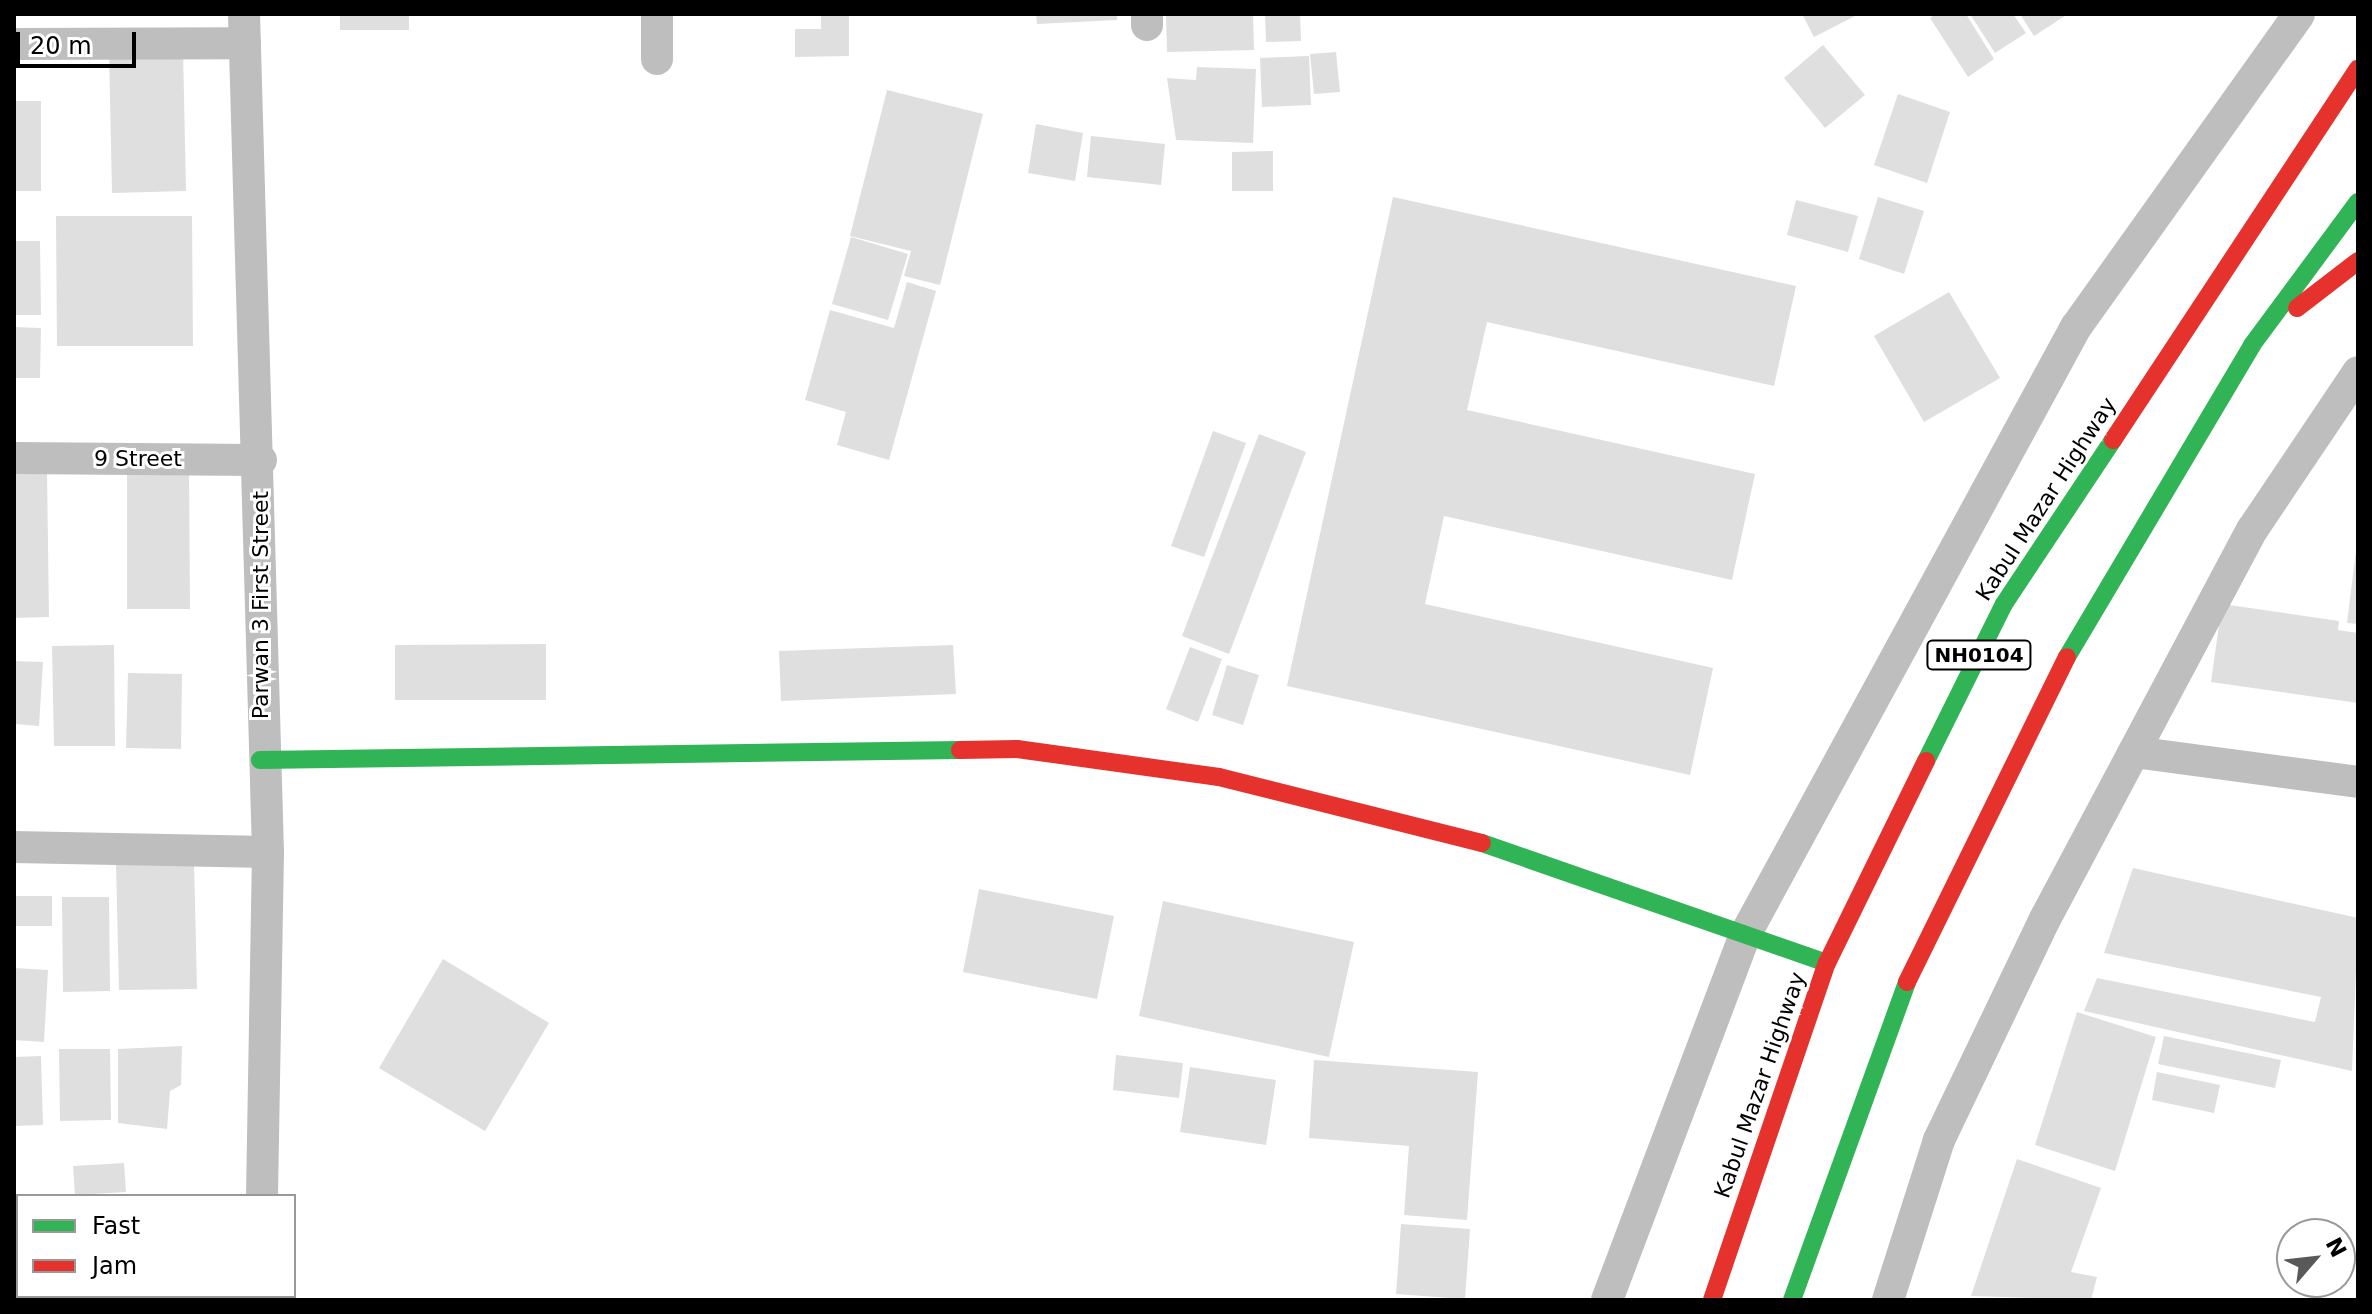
<!DOCTYPE html>
<html>
<head>
<meta charset="utf-8">
<style>
  body { margin:0 }
  #map { position:relative; width:2372px; height:1314px; overflow:hidden; background:#fff; font-family:"DejaVu Sans",sans-serif }
  div>[style] { position:absolute }
  .building>* { inset:0; background:#dfdfdf }
  .street>* { height:32px; margin:-16px; padding:0 16px; transform-origin:16px; border-radius:16px; background:#bebebe }
  .fast>* { height:18px; margin:-9px; padding:0 9px; transform-origin:9px; border-radius:9px; background:#30b455 }
  .jam>* { height:18px; margin:-9px; padding:0 9px; transform-origin:9px; border-radius:9px; background:#e5322d }
  span { translate:-50% -50%; white-space:nowrap; text-align:center; line-height:1.15; -webkit-text-stroke:6px #fff; paint-order:stroke }
  .shield-label span { padding:2px 6px; background:#fff; border:2px solid; border-radius:6px; -webkit-text-stroke-width:0 }
  .shield-label { font-size:20px; color:#000; font-weight:700 }
  .street-label { font-size:22px; color:#000 }
  .frame { position:absolute; inset:0; border:16px solid #000; pointer-events:none }
  .legend { position:absolute; left:16px; top:1194px; width:280px; height:104px; box-sizing:border-box; background:#fff; border:2px solid #999; margin:0; padding:10px 14px; list-style:none; font-size:24px; color:#000 }
  .legend li { display:flex; align-items:center; gap:16px; height:40px }
  .legend b { width:40px; border:2px solid #999 }
  .north { position:absolute; left:2276px; top:1218px; width:80px; height:80px; box-sizing:border-box; background:#fff; border:2px solid #999; border-radius:50%; rotate:62deg; font-size:22px; font-weight:700; line-height:32px; text-align:center; color:#000 }
  .north::after { content:''; display:block; margin:auto; width:28px; height:36px; background:#595959; clip-path:polygon(50% 0,100% 100%,50% 72%,0 100%) }
  .scale { position:absolute; left:16px; top:32px; width:120px; height:36px; box-sizing:border-box; border:4px solid #000; border-top:0; padding-left:10px; font-size:24px; line-height:28px; white-space:nowrap; color:#000; -webkit-text-stroke:6px #fff; paint-order:stroke }
</style>
</head>
<body>
<div id="map">
  <div class="building">
    <div style="clip-path:polygon(340px 14px,409px 14px,409px 30px,340px 30px)"></div>
    <div style="clip-path:polygon(821px 14px,849px 14px,849px 56px,795px 57px,795px 29px,821px 29px)"></div>
    <div style="clip-path:polygon(1036px 14px,1117px 14px,1117px 20px,1037px 24px)"></div>
    <div style="clip-path:polygon(1189px 14px,1253px 14px,1254px 50px,1167px 52px,1166px 15px)"></div>
    <div style="clip-path:polygon(1265px 14px,1300px 14px,1301px 41px,1266px 42px)"></div>
    <div style="clip-path:polygon(1802px 14px,1859px 14px,1814px 37px)"></div>
    <div style="clip-path:polygon(1936px 14px,1966px 14px,1994px 59px,1968px 77px,1930px 18px)"></div>
    <div style="clip-path:polygon(1970px 14px,2013px 14px,2026px 33px,1995px 53px)"></div>
    <div style="clip-path:polygon(2020px 14px,2068px 14px,2034px 36px)"></div>
    <div style="clip-path:polygon(1823px 45px,1865px 95px,1825px 128px,1784px 78px)"></div>
    <div style="clip-path:polygon(183px 50px,186px 191px,112px 193px,109px 52px)"></div>
    <div style="clip-path:polygon(1336px 52px,1340px 92px,1314px 94px,1310px 54px)"></div>
    <div style="clip-path:polygon(1309px 56px,1311px 105px,1262px 107px,1260px 58px)"></div>
    <div style="clip-path:polygon(1197px 67px,1256px 69px,1253px 143px,1176px 140px,1167px 78px,1196px 80px)"></div>
    <div style="clip-path:polygon(887px 90px,983px 114px,940px 285px,904px 276px,911px 251px,850px 236px)"></div>
    <div style="clip-path:polygon(1898px 94px,1950px 112px,1927px 183px,1874px 165px)"></div>
    <div style="clip-path:polygon(14px 101px,41px 101px,41px 191px,14px 191px)"></div>
    <div style="clip-path:polygon(1036px 124px,1083px 133px,1075px 181px,1028px 173px)"></div>
    <div style="clip-path:polygon(1091px 136px,1165px 144px,1161px 185px,1087px 177px)"></div>
    <div style="clip-path:polygon(1273px 151px,1273px 191px,1232px 191px,1232px 152px)"></div>
    <div style="clip-path:polygon(1393px 197px,1796px 286px,1774px 386px,1487px 322px,1467px 410px,1755px 474px,1732px 580px,1444px 516px,1425px 604px,1713px 668px,1690px 775px,1287px 686px)"></div>
    <div style="clip-path:polygon(1878px 197px,1924px 211px,1904px 274px,1859px 259px)"></div>
    <div style="clip-path:polygon(1796px 200px,1858px 216px,1848px 252px,1787px 235px)"></div>
    <div style="clip-path:polygon(56px 216px,192px 216px,193px 346px,57px 346px)"></div>
    <div style="clip-path:polygon(851px 237px,908px 254px,888px 320px,832px 304px)"></div>
    <div style="clip-path:polygon(14px 241px,40px 241px,41px 315px,14px 315px)"></div>
    <div style="clip-path:polygon(907px 282px,936px 291px,889px 460px,837px 445px,846px 412px,805px 400px,830px 310px,894px 328px)"></div>
    <div style="clip-path:polygon(1949px 292px,2000px 378px,1924px 422px,1874px 336px)"></div>
    <div style="clip-path:polygon(14px 327px,41px 328px,40px 378px,14px 378px)"></div>
    <div style="clip-path:polygon(1213px 431px,1246px 443px,1204px 557px,1171px 546px)"></div>
    <div style="clip-path:polygon(1259px 434px,1306px 452px,1229px 654px,1182px 636px)"></div>
    <div style="clip-path:polygon(127px 469px,189px 469px,190px 609px,127px 609px)"></div>
    <div style="clip-path:polygon(47px 472px,49px 617px,14px 618px,14px 473px)"></div>
    <div style="clip-path:polygon(2356px 551px,2358px 551px,2358px 624px,2347px 623px)"></div>
    <div style="clip-path:polygon(2222px 604px,2339px 621px,2338px 630px,2358px 633px,2358px 703px,2211px 682px)"></div>
    <div style="clip-path:polygon(546px 644px,546px 700px,395px 700px,395px 645px)"></div>
    <div style="clip-path:polygon(114px 645px,115px 746px,54px 746px,52px 646px)"></div>
    <div style="clip-path:polygon(953px 645px,956px 694px,781px 701px,779px 651px)"></div>
    <div style="clip-path:polygon(1190px 647px,1222px 659px,1198px 722px,1166px 709px)"></div>
    <div style="clip-path:polygon(14px 661px,43px 662px,39px 726px,14px 724px)"></div>
    <div style="clip-path:polygon(1227px 665px,1259px 675px,1243px 725px,1212px 715px)"></div>
    <div style="clip-path:polygon(128px 673px,182px 674px,181px 749px,126px 748px)"></div>
    <div style="clip-path:polygon(194px 861px,197px 989px,119px 990px,116px 863px)"></div>
    <div style="clip-path:polygon(2133px 868px,2358px 918px,2352px 1071px,2084px 1011px,2097px 978px,2315px 1022px,2321px 997px,2104px 953px)"></div>
    <div style="clip-path:polygon(979px 889px,1114px 916px,1097px 999px,963px 972px)"></div>
    <div style="clip-path:polygon(14px 896px,52px 896px,52px 926px,14px 926px)"></div>
    <div style="clip-path:polygon(62px 897px,109px 897px,110px 991px,63px 992px)"></div>
    <div style="clip-path:polygon(1163px 901px,1354px 942px,1329px 1057px,1139px 1016px)"></div>
    <div style="clip-path:polygon(443px 959px,549px 1023px,485px 1131px,379px 1068px)"></div>
    <div style="clip-path:polygon(14px 968px,48px 970px,44px 1042px,14px 1040px)"></div>
    <div style="clip-path:polygon(2077px 1012px,2156px 1037px,2115px 1171px,2035px 1145px)"></div>
    <div style="clip-path:polygon(2164px 1036px,2281px 1060px,2275px 1088px,2158px 1064px)"></div>
    <div style="clip-path:polygon(182px 1046px,181px 1085px,170px 1091px,167px 1129px,118px 1123px,118px 1049px)"></div>
    <div style="clip-path:polygon(59px 1049px,110px 1049px,111px 1120px,60px 1121px)"></div>
    <div style="clip-path:polygon(1116px 1055px,1183px 1063px,1179px 1098px,1113px 1090px)"></div>
    <div style="clip-path:polygon(41px 1056px,43px 1125px,14px 1126px,14px 1057px)"></div>
    <div style="clip-path:polygon(1314px 1060px,1478px 1072px,1467px 1220px,1404px 1215px,1409px 1146px,1309px 1138px)"></div>
    <div style="clip-path:polygon(1190px 1067px,1276px 1080px,1266px 1145px,1180px 1132px)"></div>
    <div style="clip-path:polygon(2157px 1072px,2220px 1085px,2214px 1113px,2152px 1100px)"></div>
    <div style="clip-path:polygon(2017px 1159px,2101px 1188px,2071px 1272px,2097px 1277px,2091px 1300px,1971px 1296px)"></div>
    <div style="clip-path:polygon(124px 1163px,126px 1192px,75px 1195px,73px 1166px)"></div>
    <div style="clip-path:polygon(1401px 1224px,1470px 1229px,1465px 1299px,1396px 1294px)"></div>
    <div style="clip-path:polygon(52px 1296px,111px 1296px,111px 1300px,52px 1300px)"></div>
    <div style="clip-path:polygon(126px 1296px,193px 1296px,193px 1300px,126px 1300px)"></div>
  </div>
  <div class="street">
    <div style="left:244px;top:14px;width:838px;rotate:88.36deg"></div>
    <div style="left:268px;top:852px;width:344px;rotate:91deg"></div>
    <div style="left:657px;top:14px;width:45px;rotate:90deg"></div>
    <div style="left:1147px;top:14px;width:11px;rotate:90deg"></div>
    <div style="left:14px;top:44px;width:231px;rotate:-0.2deg"></div>
    <div style="left:14px;top:458px;width:247px;rotate:0.5deg"></div>
    <div style="left:2134px;top:752px;width:226px;rotate:7.6deg"></div>
    <div style="left:14px;top:847px;width:254px;rotate:1.1deg"></div>
    <div style="left:14px;top:1249px;width:4px"></div>
    <div style="left:261px;top:1300px;width:4px;rotate:-90deg"></div>
    <div style="left:1607px;top:1300px;width:390px;rotate:-69.3deg"></div>
    <div style="left:1745px;top:935px;width:692px;rotate:-61.44deg"></div>
    <div style="left:2076px;top:327px;width:384px;rotate:-54.5deg"></div>
    <div style="left:1888px;top:1300px;width:168px;rotate:-72.3deg"></div>
    <div style="left:1939px;top:1140px;width:245px;rotate:-64.4deg"></div>
    <div style="left:2045px;top:919px;width:441px;rotate:-62deg"></div>
    <div style="left:2252px;top:530px;width:190px;rotate:-56.1deg"></div>
  </div>
  <div class="fast">
    <div style="left:2067px;top:657px;width:363px;rotate:-59.3deg"></div>
    <div style="left:2252px;top:345px;width:178px;rotate:-53.5deg"></div>
    <div style="left:260px;top:760px;width:700px;rotate:-0.82deg"></div>
    <div style="left:1926px;top:761px;width:175px;rotate:-63.6deg"></div>
    <div style="left:2004px;top:604px;width:197px;rotate:-56.4deg"></div>
    <div style="left:1482px;top:843px;width:365px;rotate:19.2deg"></div>
    <div style="left:1792px;top:1300px;width:338px;rotate:-70.1deg"></div>
  </div>
  <div class="jam">
    <div style="left:2297px;top:308px;width:77px;rotate:-37.6deg"></div>
    <div style="left:2113px;top:440px;width:445px;rotate:-56.6deg"></div>
    <div style="left:960px;top:750px;width:57px;rotate:-1deg"></div>
    <div style="left:1017px;top:749px;width:204px;rotate:7.9deg"></div>
    <div style="left:1219px;top:777px;width:271px;rotate:14.1deg"></div>
    <div style="left:1907px;top:982px;width:362px;rotate:-63.8deg"></div>
    <div style="left:1712px;top:1300px;width:356px;rotate:-71.2deg"></div>
    <div style="left:1827px;top:963px;width:225px;rotate:-63.9deg"></div>
  </div>
  <div class="shield-label">
    <span style="left:1979px;top:655px">NH0104</span>
  </div>
  <div class="street-label">
    <span style="left:138px;top:459px">9 Street</span>
    <span style="left:2046px;top:499px;rotate:-57deg">Kabul Mazar Highway</span>
    <span style="left:261px;top:605px;rotate:-90deg">Parwan 3 First Street</span>
    <span style="left:1760px;top:1085px;rotate:-71deg">Kabul Mazar Highway</span>
  </div>
  <div class="frame"></div>
  <ul class="legend">
  <li><b style="height:10px;background:#30b455"></b>Fast</li>
  <li><b style="height:10px;background:#e5322d"></b>Jam</li>
  </ul>
  <div class="north">N</div>
  <div class="scale">20 m</div>
</div>
</body>
</html>
